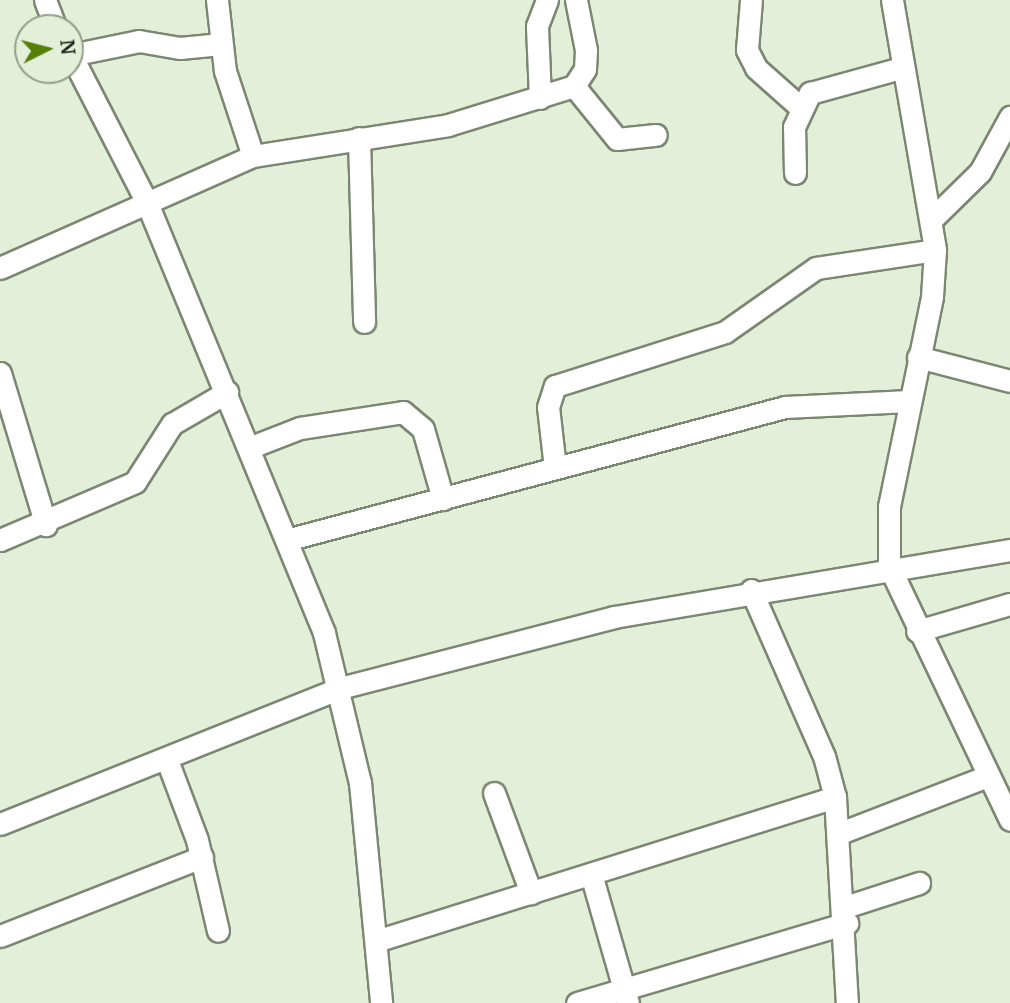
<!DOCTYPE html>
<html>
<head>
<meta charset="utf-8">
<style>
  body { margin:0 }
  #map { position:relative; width:1010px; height:1003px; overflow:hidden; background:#e3efd8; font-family:Merriweather,serif }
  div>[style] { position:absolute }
  .roads { filter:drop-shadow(2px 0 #7c8772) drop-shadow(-2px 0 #7c8772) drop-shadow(0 2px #7c8772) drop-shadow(0 -2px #7c8772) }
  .minor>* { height:21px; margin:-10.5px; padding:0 10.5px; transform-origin:10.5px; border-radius:10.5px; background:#fff }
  span { translate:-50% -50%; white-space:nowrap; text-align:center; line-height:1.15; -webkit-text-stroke:7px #e3efd8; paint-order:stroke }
  .north { position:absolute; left:14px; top:14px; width:70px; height:70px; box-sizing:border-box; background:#e3efd8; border:2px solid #949d8c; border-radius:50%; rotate:84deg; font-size:19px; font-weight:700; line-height:28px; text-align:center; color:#1e221a }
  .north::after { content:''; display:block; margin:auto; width:24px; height:32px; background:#558008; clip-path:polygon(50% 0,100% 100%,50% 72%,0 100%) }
</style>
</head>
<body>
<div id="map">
  <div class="roads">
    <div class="minor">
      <div style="left:45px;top:0;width:30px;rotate:69deg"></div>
      <div style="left:217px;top:0;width:71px;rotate:83.6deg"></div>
      <div style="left:225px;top:71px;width:89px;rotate:71.8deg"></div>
      <div style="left:751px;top:0;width:50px;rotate:94.6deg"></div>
      <div style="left:747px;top:50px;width:20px;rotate:63deg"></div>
      <div style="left:756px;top:68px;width:57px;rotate:41.5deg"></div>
      <div style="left:892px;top:0;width:254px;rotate:80.2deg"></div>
      <div style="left:935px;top:250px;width:47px;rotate:93.7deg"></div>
      <div style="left:932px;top:297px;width:213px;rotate:101.6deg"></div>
      <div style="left:889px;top:506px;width:60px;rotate:90deg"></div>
      <div style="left:889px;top:566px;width:281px;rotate:64.5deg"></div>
      <div style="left:70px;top:53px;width:169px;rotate:62.8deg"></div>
      <div style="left:147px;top:203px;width:465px;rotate:67.6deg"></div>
      <div style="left:324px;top:633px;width:154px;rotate:76.5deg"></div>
      <div style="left:360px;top:783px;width:221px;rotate:84.5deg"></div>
      <div style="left:71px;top:55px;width:69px;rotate:-11.6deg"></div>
      <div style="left:139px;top:41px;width:42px;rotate:9.7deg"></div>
      <div style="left:180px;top:48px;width:41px;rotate:-5.6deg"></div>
      <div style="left:574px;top:86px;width:68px;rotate:50.9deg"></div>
      <div style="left:617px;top:139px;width:39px;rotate:-6deg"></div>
      <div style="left:540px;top:98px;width:72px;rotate:-92.4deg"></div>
      <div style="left:537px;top:26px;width:28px;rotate:-69deg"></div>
      <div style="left:359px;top:138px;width:184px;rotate:88.4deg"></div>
      <div style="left:795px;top:173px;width:46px;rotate:-91.2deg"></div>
      <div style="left:794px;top:127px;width:38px;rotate:-65deg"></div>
      <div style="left:810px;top:93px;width:94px;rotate:-15.4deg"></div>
      <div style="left:932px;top:219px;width:67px;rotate:-44.4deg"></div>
      <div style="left:980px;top:172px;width:63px;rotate:-61.4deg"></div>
      <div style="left:0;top:268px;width:277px;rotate:-23.9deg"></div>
      <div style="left:253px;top:156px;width:197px;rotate:-9deg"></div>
      <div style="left:448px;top:125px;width:132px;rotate:-17.2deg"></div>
      <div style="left:574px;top:86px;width:20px;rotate:-57deg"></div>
      <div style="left:585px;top:69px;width:19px;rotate:-87deg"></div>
      <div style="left:586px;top:50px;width:51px;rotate:-101.3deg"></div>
      <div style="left:918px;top:357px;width:95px;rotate:14.6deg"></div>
      <div style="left:0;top:373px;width:159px;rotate:73.2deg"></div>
      <div style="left:251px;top:447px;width:53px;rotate:-21.2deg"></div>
      <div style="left:300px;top:428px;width:104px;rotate:-8.8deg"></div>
      <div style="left:403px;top:412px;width:26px;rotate:40deg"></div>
      <div style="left:423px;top:429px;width:73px;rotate:74.1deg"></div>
      <div style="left:555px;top:468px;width:61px;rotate:-96.5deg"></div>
      <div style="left:548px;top:407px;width:22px;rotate:-72deg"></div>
      <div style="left:555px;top:386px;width:178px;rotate:-17.6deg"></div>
      <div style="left:725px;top:332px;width:111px;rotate:-35.1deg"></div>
      <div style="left:816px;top:268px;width:120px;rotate:-8.6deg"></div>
      <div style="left:290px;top:539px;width:512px;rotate:-14.93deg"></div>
      <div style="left:785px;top:407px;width:124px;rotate:-2.8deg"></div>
      <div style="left:0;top:540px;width:147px;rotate:-23.2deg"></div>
      <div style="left:135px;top:482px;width:69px;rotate:-57.5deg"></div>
      <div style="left:172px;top:424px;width:64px;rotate:-30.2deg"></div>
      <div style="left:751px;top:590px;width:181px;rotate:66.3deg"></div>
      <div style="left:824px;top:756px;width:42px;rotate:75deg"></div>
      <div style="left:835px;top:797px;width:206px;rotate:86.7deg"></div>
      <div style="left:917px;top:631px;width:97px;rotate:-16.2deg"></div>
      <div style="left:167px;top:760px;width:85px;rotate:69.4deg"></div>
      <div style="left:197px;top:840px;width:93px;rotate:77deg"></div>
      <div style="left:494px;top:793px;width:107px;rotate:69.7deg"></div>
      <div style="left:0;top:824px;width:366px;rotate:-21.8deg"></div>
      <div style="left:340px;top:688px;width:283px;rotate:-14.5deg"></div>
      <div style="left:614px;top:617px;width:402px;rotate:-9.6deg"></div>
      <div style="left:840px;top:833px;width:159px;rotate:-21.1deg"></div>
      <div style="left:591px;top:874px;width:134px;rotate:74deg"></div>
      <div style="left:845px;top:907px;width:78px;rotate:-18deg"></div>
      <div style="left:0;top:936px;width:217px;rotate:-21.4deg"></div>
      <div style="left:379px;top:940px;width:478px;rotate:-17.4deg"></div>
      <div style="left:577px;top:1003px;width:282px;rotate:-16.5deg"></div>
    </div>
  </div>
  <div class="north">N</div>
</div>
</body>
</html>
